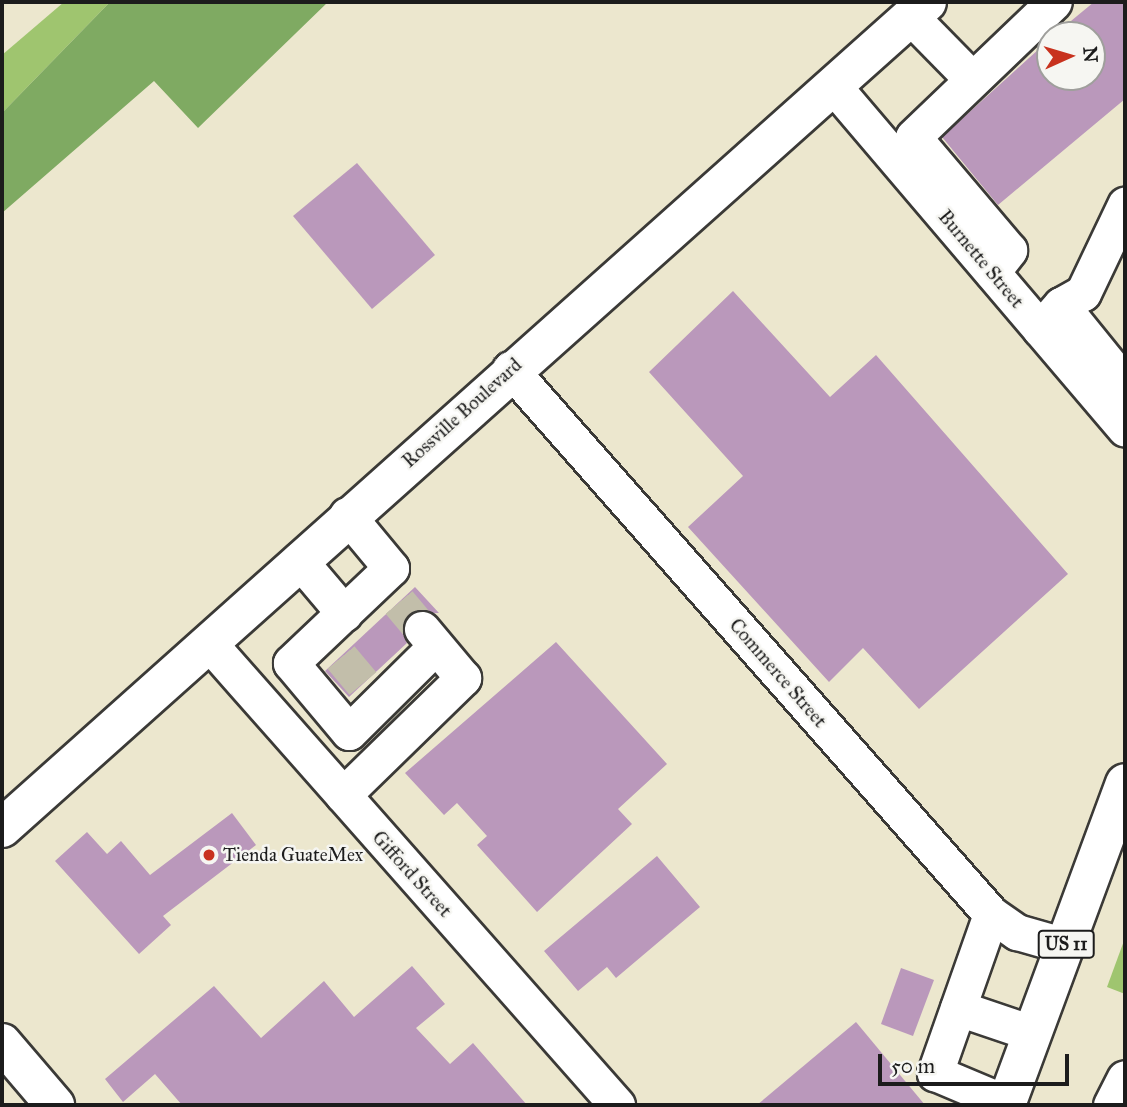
<!DOCTYPE html>
<html>
<head>
<meta charset="utf-8">
<style>
  body { margin:0 }
  #map { position:relative; width:1127px; height:1107px; overflow:hidden; background:#ece7ce; font-family:"IM FELL Great Primer",serif }
  div>[style] { position:absolute }
  .green>* { inset:0; background:#9fc56f }
  .forest>* { inset:0; background:#7faa62 }
  .building>* { inset:0; background:#ba98bb }
  .minor-tunnel>* { height:35px; margin-top:-17.5px; transform-origin:0; background:repeating-linear-gradient(90deg,#c2beaa 0 35px,transparent 0 53px) }
  .roads { filter:drop-shadow(2px 0 #3b3a37) drop-shadow(-2px 0 #3b3a37) drop-shadow(0 2px #3b3a37) drop-shadow(0 -2px #3b3a37) }
  .minor>* { height:35px; margin:-17.5px; padding:0 17.5px; transform-origin:17.5px; border-radius:17.5px; background:#fff }
  .major>* { height:38px; margin:-19px; padding:0 19px; transform-origin:19px; border-radius:19px; background:#fff }
  .dots>* { width:19px; height:19px; translate:-50% -50%; box-sizing:border-box; border:4px solid #f6f6f2; border-radius:50% }
  span { translate:-50% -50%; white-space:nowrap; text-align:center; line-height:1.15; -webkit-text-stroke:5px #f6f6f2; paint-order:stroke }
  .shield-label span { padding:2px 5px; background:#f6f6f2; border:2px solid; border-radius:5px; -webkit-text-stroke-width:0 }
  .shield-label { font-size:18px; color:#1c1c1c; font-weight:700 }
  .street-label { font-size:19px; color:#1c1c1c }
  .poi-label { font-size:19px; color:#1c1c1c }
  .left { translate:0 -50%; text-align:left }
  .frame { position:absolute; inset:0; border:4px solid #1c1c1c; pointer-events:none }
  .north { position:absolute; left:1036px; top:21px; width:70px; height:70px; box-sizing:border-box; background:#f6f6f2; border:2px solid #9f9f9c; border-radius:50%; rotate:86deg; font-size:19px; font-weight:700; line-height:28px; text-align:center; color:#1c1c1c }
  .north::after { content:''; display:block; margin:auto; width:24px; height:32px; background:#c8321e; clip-path:polygon(50% 0,100% 100%,50% 72%,0 100%) }
  .scale { position:absolute; left:878px; top:1054px; width:191px; height:32px; box-sizing:border-box; border:4px solid #1c1c1c; border-top:0; padding-left:9px; font-size:21px; line-height:24px; white-space:nowrap; color:#1c1c1c; -webkit-text-stroke:5px #f6f6f2; paint-order:stroke }
</style>
</head>
<body>
<div id="map">
  <div class="green">
    <div style="clip-path:polygon(64px 2px,110px 2px,2px 113px,2px 55px)"></div>
    <div style="clip-path:polygon(1125px 938px,1125px 994px,1107px 987px)"></div>
  </div>
  <div class="forest">
    <div style="clip-path:polygon(110px 2px,328px 2px,198px 128px,154px 81px,2px 213px,2px 113px)"></div>
  </div>
  <div class="building">
    <div style="clip-path:polygon(1094px 2px,1125px 2px,1125px 99px,998px 205px,942px 137px,1050px 39px,1050px 77px,1092px 77px,1092px 35px,1054px 35px)"></div>
    <div style="clip-path:polygon(357px 163px,435px 255px,372px 309px,293px 216px)"></div>
    <div style="clip-path:polygon(733px 291px,830px 397px,876px 355px,1068px 574px,919px 709px,863px 648px,829px 682px,688px 527px,743px 476px,649px 372px)"></div>
    <div style="clip-path:polygon(415px 587px,439px 613px,409px 614px,402px 632px,407px 643px,349px 697px,325px 671px)"></div>
    <div style="clip-path:polygon(556px 642px,667px 764px,618px 809px,632px 824px,537px 912px,477px 845px,487px 836px,457px 803px,444px 815px,405px 773px)"></div>
    <div style="clip-path:polygon(232px 813px,256px 845px,163px 916px,171px 925px,139px 954px,55px 861px,87px 832px,107px 854px,121px 841px,150px 875px)"></div>
    <div style="clip-path:polygon(657px 856px,700px 907px,616px 978px,607px 967px,578px 991px,544px 951px)"></div>
    <div style="clip-path:polygon(412px 966px,445px 1004px,416px 1028px,450px 1064px,473px 1043px,527px 1105px,182px 1105px,155px 1074px,123px 1102px,105px 1079px,214px 986px,261px 1038px,324px 981px,354px 1017px)"></div>
    <div style="clip-path:polygon(901px 968px,934px 980px,913px 1036px,881px 1024px)"></div>
    <div style="clip-path:polygon(856px 1022px,925px 1105px,757px 1105px)"></div>
  </div>
  <div class="minor-tunnel">
    <div style="left:399px;top:602px;width:35px;rotate:50deg"></div>
    <div style="left:341px;top:657px;width:34px;rotate:50deg"></div>
  </div>
  <div class="roads">
    <div class="minor">
      <div style="left:911px;top:17px;width:84px;rotate:45.5deg"></div>
      <div style="left:836px;top:89px;width:446px;rotate:49.6deg"></div>
      <div style="left:992px;top:272px;width:28px;rotate:-52deg"></div>
      <div style="left:1009px;top:250px;width:148px;rotate:-130.3deg"></div>
      <div style="left:913px;top:137px;width:195px;rotate:-43.8deg"></div>
      <div style="left:1061px;top:305px;width:25px;rotate:-29deg"></div>
      <div style="left:1083px;top:293px;width:98px;rotate:-64.5deg"></div>
      <div style="left:1040px;top:329px;width:32px;rotate:-49deg"></div>
      <div style="left:1061px;top:305px;width:102px;rotate:51deg"></div>
      <div style="left:510px;top:369px;width:727px;rotate:48.57deg"></div>
      <div style="left:991px;top:914px;width:32px;rotate:35deg"></div>
      <div style="left:1017px;top:932px;width:51px;rotate:15.9deg"></div>
      <div style="left:347px;top:515px;width:69px;rotate:50.3deg"></div>
      <div style="left:391px;top:568px;width:138px;rotate:136.5deg"></div>
      <div style="left:291px;top:663px;width:90px;rotate:50deg"></div>
      <div style="left:349px;top:732px;width:122px;rotate:-44.7deg"></div>
      <div style="left:299px;top:560px;width:70px;rotate:49.7deg"></div>
      <div style="left:208px;top:642px;width:618px;rotate:48.54deg"></div>
      <div style="left:343px;top:795px;width:168px;rotate:-44.3deg"></div>
      <div style="left:463px;top:678px;width:64px;rotate:-129.9deg"></div>
      <div style="left:991px;top:914px;width:169px;rotate:109.4deg"></div>
      <div style="left:935px;top:1073px;width:77px;rotate:22.9deg"></div>
      <div style="left:958px;top:1008px;width:78px;rotate:18.7deg"></div>
      <div style="left:1111px;top:1105px;width:30px;rotate:-63deg"></div>
    </div>
    <div class="major">
      <div style="left:2px;top:828px;width:1240px;rotate:-41.76deg"></div>
      <div style="left:2px;top:1043px;width:82px;rotate:49.5deg"></div>
      <div style="left:1006px;top:1105px;width:343px;rotate:-69.7deg"></div>
    </div>
  </div>
  <div class="dots">
    <div style="left:209px;top:855px;background:#c8321e"></div>
  </div>
  <div class="shield-label">
    <span style="left:1066px;top:944px">US 11</span>
  </div>
  <div class="street-label">
    <span style="left:981px;top:259px;rotate:50deg">Burnette Street</span>
    <span style="left:462px;top:413px;rotate:-42deg">Rossville Boulevard</span>
    <span style="left:778px;top:673px;rotate:49deg">Commerce Street</span>
    <span style="left:412px;top:874px;rotate:48deg">Gifford Street</span>
  </div>
  <div class="poi-label">
    <span class="left" style="left:223px;top:855px">Tienda GuateMex</span>
  </div>
  <div class="frame"></div>
  <div class="north">N</div>
  <div class="scale">50 m</div>
</div>
</body>
</html>
